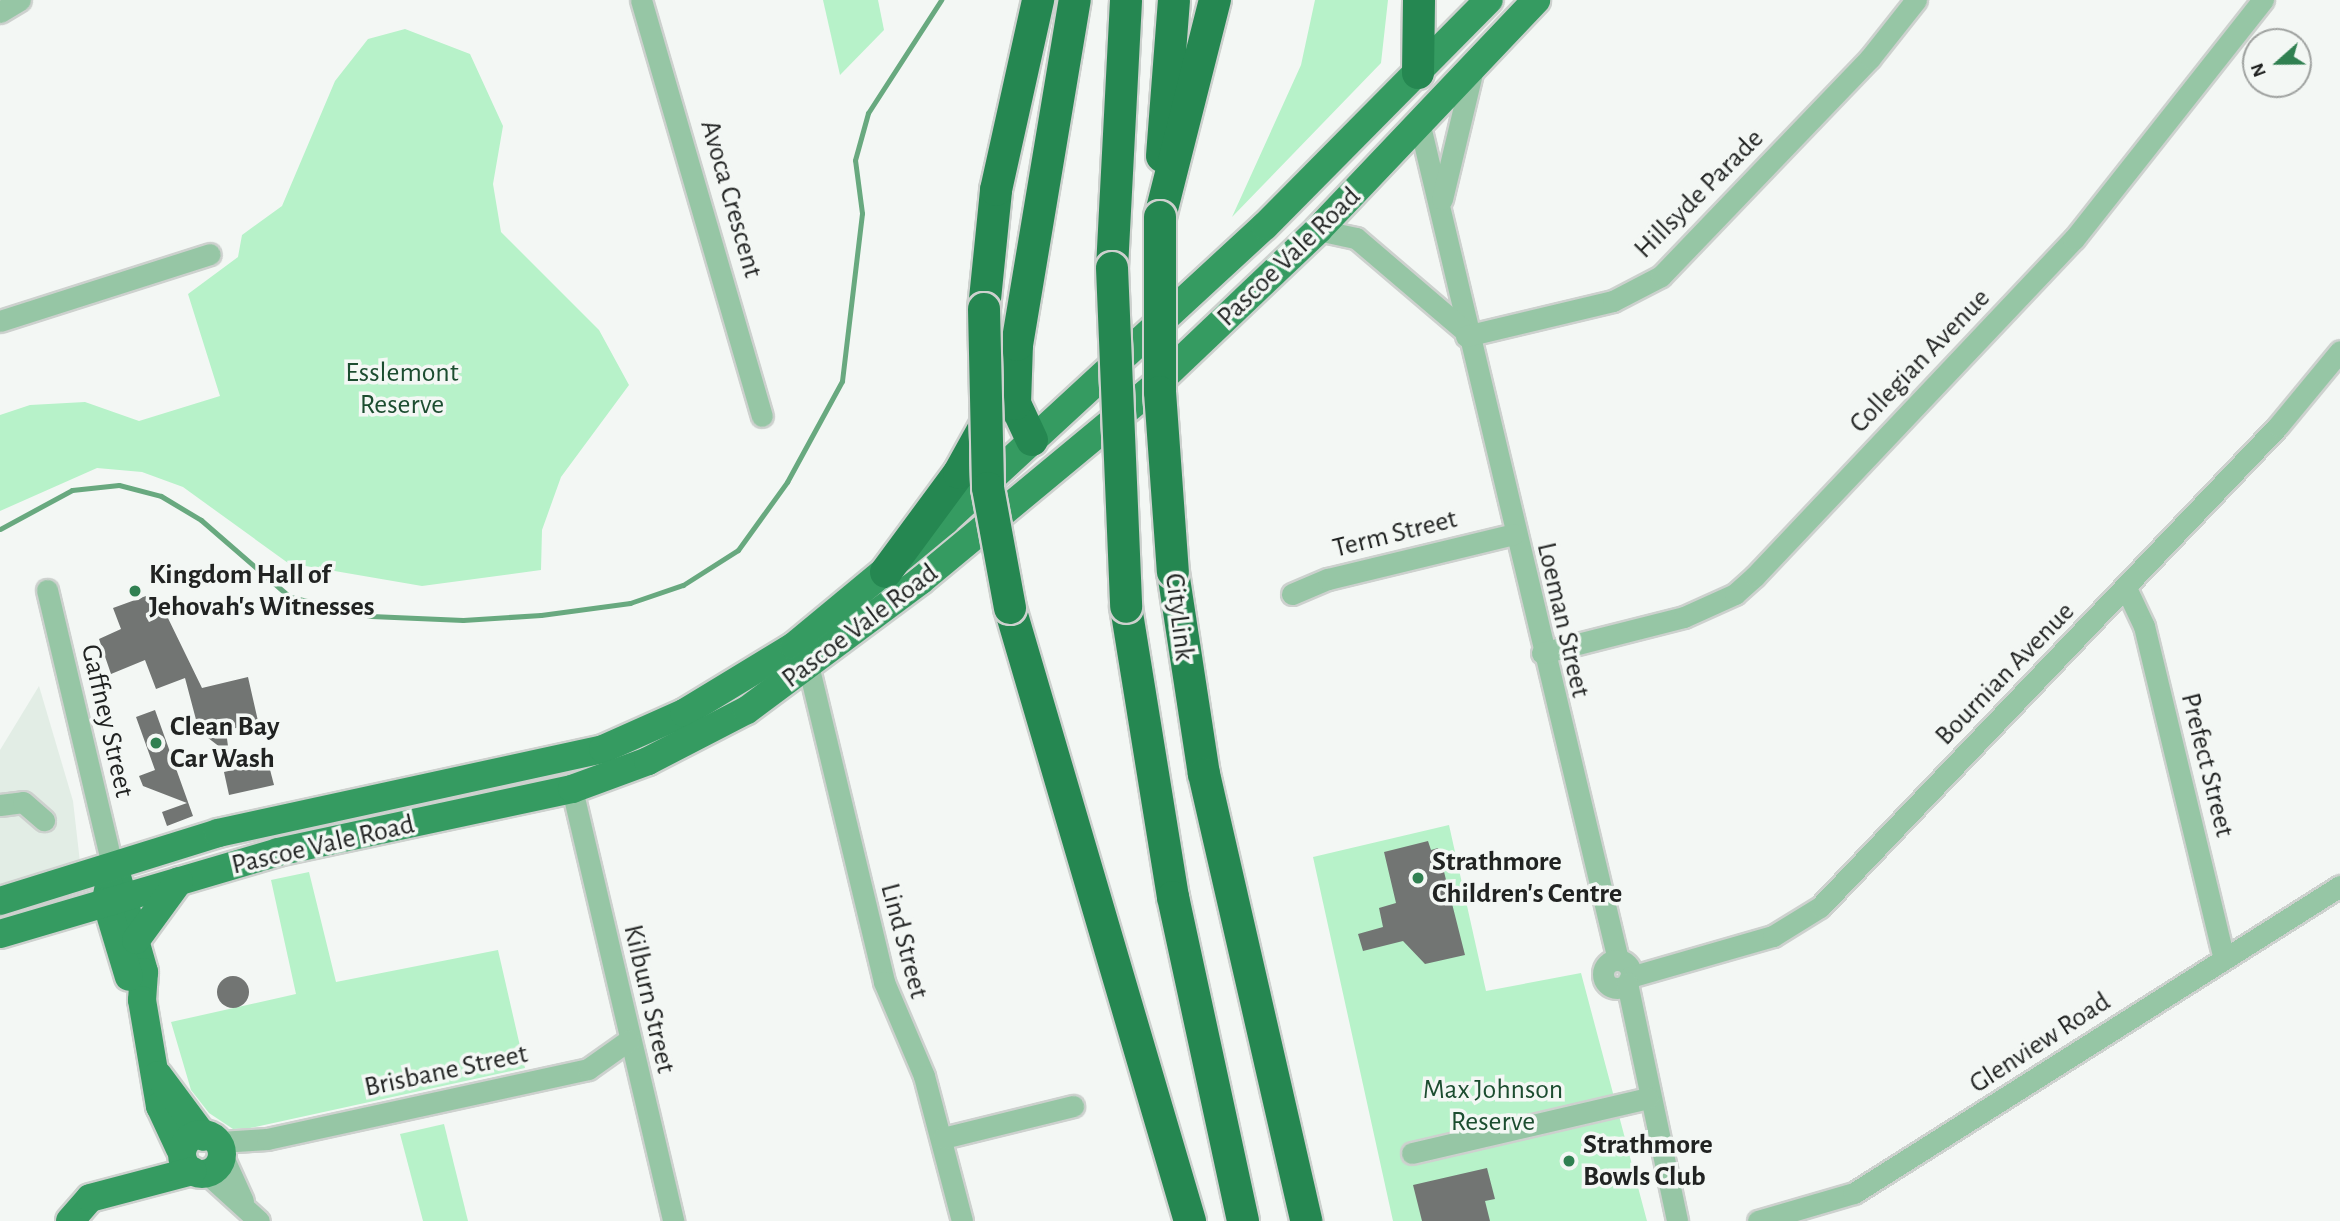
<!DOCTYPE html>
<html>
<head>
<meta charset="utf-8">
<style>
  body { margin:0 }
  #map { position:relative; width:2340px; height:1221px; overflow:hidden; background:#f3f7f4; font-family:"Alegreya Sans",sans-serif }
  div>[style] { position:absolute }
  .built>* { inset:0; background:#e2ede5 }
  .green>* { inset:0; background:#b7f2c9 }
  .stream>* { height:5px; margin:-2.5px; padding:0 2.5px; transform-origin:2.5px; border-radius:2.5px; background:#68a97f }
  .building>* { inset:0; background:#727573 }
  .round { border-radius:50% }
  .roads { filter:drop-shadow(2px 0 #cdd1ce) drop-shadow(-2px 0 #cdd1ce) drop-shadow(0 2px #cdd1ce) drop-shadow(0 -2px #cdd1ce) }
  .minor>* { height:21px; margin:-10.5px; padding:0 10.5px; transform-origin:10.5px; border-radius:10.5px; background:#96c6a5 }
  .minor>.ring { margin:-10.5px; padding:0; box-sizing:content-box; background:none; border:21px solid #96c6a5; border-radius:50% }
  .major>* { height:28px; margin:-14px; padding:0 14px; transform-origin:14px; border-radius:14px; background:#359b61 }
  .major>.ring { margin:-14px; padding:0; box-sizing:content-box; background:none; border:28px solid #359b61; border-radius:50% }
  .highway>* { height:32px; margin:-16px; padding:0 16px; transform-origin:16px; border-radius:16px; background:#258751 }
  .bridges { filter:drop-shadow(2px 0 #cdd1ce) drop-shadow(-2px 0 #cdd1ce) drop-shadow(0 2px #cdd1ce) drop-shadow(0 -2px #cdd1ce) }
  .highway-bridge>* { height:32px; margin:-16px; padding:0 16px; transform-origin:16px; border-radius:16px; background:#258751 }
  .dots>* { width:19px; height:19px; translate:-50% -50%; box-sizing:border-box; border:4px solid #f3f7f4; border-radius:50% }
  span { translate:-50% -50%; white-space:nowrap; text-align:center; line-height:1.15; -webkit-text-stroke:7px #f3f7f4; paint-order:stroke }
  .street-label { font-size:28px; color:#212322 }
  .park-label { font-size:28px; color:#1c4d30 }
  .poi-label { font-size:28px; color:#212322; font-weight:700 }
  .left { translate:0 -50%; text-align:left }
  .north { position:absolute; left:2242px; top:28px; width:70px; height:70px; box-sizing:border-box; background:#f3f7f4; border:2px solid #9fa2a0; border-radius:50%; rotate:249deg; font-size:19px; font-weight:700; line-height:28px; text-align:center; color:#212322 }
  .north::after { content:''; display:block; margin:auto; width:24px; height:32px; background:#308051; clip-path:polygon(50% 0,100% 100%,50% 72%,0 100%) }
</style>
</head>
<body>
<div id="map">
  <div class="built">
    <div style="clip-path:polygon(39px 686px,73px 801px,81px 871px,0 900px,0 750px)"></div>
  </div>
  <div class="green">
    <div style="clip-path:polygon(823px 0,878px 0,884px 30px,840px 75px)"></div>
    <div style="clip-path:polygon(1315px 0,1388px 0,1381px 63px,1232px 217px,1301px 65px)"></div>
    <div style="clip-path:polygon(405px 29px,470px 54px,503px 126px,493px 184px,501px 232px,599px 330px,629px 385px,561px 477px,542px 530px,541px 570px,422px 586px,288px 563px,183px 487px,142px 472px,97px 468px,0 511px,0 415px,30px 405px,85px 402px,139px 421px,220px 396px,188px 294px,238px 257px,242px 235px,282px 206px,335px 81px,368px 39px)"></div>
    <div style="clip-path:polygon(1449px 825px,1486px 991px,1581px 973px,1647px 1221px,1393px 1221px,1313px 857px)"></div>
    <div style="clip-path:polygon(309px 872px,336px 982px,498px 950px,525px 1068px,250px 1128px,233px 1129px,209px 1113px,191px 1090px,171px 1022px,296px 994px,271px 880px)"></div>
    <div style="clip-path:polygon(444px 1124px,468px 1221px,423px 1221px,400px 1134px)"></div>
  </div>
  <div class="stream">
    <div style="left:0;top:529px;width:82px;rotate:-28.4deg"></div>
    <div style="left:72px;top:490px;width:47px;rotate:-6.1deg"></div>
    <div style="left:119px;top:485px;width:43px;rotate:14.7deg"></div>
    <div style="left:161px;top:496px;width:47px;rotate:31deg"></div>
    <div style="left:201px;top:520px;width:118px;rotate:40.9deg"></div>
    <div style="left:290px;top:597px;width:83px;rotate:13.2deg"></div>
    <div style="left:371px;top:616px;width:92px;rotate:2.5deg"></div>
    <div style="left:463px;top:620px;width:78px;rotate:-3.7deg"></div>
    <div style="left:541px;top:615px;width:90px;rotate:-7.7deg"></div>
    <div style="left:630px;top:603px;width:56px;rotate:-18.8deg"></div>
    <div style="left:683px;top:585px;width:65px;rotate:-32.5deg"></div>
    <div style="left:738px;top:550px;width:84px;rotate:-54.2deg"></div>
    <div style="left:787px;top:482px;width:115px;rotate:-61.4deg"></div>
    <div style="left:842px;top:381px;width:169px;rotate:-83.2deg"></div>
    <div style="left:862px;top:213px;width:53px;rotate:-97.5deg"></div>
    <div style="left:855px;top:160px;width:49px;rotate:-74.5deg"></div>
    <div style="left:868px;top:113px;width:135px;rotate:-57.1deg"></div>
  </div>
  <div class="building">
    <div style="clip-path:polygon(146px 596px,154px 615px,165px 612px,202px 688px,248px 677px,258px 721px,226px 731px,229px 754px,199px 731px,185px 678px,156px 689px,145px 660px,111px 674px,99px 639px,121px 629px,113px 608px)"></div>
    <div style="clip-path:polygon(155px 710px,193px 816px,167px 826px,162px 812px,187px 803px,143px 786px,139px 776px,155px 770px,136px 717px)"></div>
    <div style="clip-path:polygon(268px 762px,274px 785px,229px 795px,224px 772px)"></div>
    <div style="clip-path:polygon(1428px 841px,1431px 850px,1438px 848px,1465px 955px,1425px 964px,1403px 941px,1363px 951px,1358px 934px,1383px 927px,1379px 908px,1396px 903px,1384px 852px)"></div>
    <div class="round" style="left:217px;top:976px;width:32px;height:32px"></div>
    <div style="clip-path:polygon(1487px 1168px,1495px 1199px,1485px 1201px,1490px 1221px,1422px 1221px,1413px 1185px)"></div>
  </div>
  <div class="roads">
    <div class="minor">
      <div style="left:641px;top:0;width:433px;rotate:73.8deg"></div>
      <div style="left:0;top:12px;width:23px;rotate:-31deg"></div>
      <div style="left:1420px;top:126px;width:857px;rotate:76.64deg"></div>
      <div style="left:1442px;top:199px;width:134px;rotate:-76.6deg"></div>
      <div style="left:1318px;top:230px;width:39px;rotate:12deg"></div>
      <div style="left:1356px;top:238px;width:143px;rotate:40.5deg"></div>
      <div style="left:0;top:321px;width:220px;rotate:-17.7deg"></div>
      <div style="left:1466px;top:336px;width:151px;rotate:-13.4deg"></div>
      <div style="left:1613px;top:301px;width:54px;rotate:-27.5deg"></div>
      <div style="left:1661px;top:276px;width:302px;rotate:-46.2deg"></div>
      <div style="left:1870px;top:58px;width:74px;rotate:-51.6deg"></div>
      <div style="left:2126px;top:588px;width:42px;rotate:64.7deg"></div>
      <div style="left:2144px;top:626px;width:342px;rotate:76.5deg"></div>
      <div style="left:47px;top:590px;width:283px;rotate:76.7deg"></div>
      <div style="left:1292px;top:594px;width:39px;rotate:-23deg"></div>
      <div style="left:1328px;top:579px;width:191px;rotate:-13.6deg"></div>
      <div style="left:1542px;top:653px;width:146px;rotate:-14.2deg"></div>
      <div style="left:1684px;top:617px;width:56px;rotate:-24.3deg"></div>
      <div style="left:1735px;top:594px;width:27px;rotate:-42deg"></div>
      <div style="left:1755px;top:576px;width:464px;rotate:-46.6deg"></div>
      <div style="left:2074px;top:239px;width:305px;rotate:-51.7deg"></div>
      <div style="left:809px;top:669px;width:322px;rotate:76.5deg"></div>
      <div style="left:884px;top:982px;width:102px;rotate:66.9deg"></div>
      <div style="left:924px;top:1076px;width:150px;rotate:75.3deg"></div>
      <div style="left:572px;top:789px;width:444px;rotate:76.8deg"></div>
      <div style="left:0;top:805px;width:23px;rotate:-7deg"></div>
      <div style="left:23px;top:802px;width:28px;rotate:41deg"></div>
      <div class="ring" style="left:1603px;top:960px;width:7px;height:7px"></div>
      <div style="left:1630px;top:977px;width:149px;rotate:-16deg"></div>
      <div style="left:1773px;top:936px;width:55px;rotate:-31.7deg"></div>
      <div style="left:1820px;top:907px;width:664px;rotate:-46.4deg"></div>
      <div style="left:2278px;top:426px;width:97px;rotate:-50.4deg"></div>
      <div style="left:1627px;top:983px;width:243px;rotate:78.1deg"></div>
      <div style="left:943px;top:1138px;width:134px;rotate:-13.8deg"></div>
      <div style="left:220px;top:1142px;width:47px;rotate:-3.7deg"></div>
      <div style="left:267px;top:1139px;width:329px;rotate:-12.3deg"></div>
      <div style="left:588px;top:1069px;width:50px;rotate:-35.3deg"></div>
      <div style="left:1412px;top:1153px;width:242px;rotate:-13.1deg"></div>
      <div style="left:224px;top:1159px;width:46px;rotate:65.7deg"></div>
      <div style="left:204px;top:1171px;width:74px;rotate:42.3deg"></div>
      <div style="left:1758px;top:1221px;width:100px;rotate:-16.3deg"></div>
      <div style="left:1854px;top:1193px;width:575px;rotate:-32.28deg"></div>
    </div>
    <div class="major">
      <div style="left:118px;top:880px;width:96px;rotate:74.2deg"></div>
      <div style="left:144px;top:972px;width:28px;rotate:94deg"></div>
      <div style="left:142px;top:1000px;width:108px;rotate:80.4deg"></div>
      <div style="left:160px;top:1106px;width:47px;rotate:65.1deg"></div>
      <div style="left:109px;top:885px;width:16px;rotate:101deg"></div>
      <div style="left:106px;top:901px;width:79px;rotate:73.2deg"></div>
      <div style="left:0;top:901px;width:228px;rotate:-17.3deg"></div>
      <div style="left:218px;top:833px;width:394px;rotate:-12.3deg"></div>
      <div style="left:603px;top:749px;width:89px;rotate:-24deg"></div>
      <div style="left:684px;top:713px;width:129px;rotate:-31.3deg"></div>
      <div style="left:794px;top:646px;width:196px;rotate:-39.6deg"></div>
      <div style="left:945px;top:521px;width:435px;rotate:-42.7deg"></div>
      <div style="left:1265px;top:226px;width:318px;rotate:-45.3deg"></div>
      <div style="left:0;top:934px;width:290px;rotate:-16.4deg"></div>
      <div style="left:278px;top:852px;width:301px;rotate:-12.1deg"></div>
      <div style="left:572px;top:789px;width:81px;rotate:-20.2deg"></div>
      <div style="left:648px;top:761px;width:111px;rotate:-27.3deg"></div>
      <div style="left:747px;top:710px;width:216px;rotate:-36.7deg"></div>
      <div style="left:920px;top:581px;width:296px;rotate:-39.7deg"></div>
      <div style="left:1148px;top:392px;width:235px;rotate:-43.6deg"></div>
      <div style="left:1318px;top:230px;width:317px;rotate:-46.5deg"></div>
      <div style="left:136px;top:940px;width:73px;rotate:-53.9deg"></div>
      <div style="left:158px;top:1075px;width:77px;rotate:53.4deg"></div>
      <div class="ring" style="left:182px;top:1134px;width:12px;height:12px"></div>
      <div style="left:70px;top:1221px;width:30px;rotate:-49deg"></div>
      <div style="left:90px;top:1198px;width:106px;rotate:-14.8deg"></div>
    </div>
    <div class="highway">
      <div style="left:1418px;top:73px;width:73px;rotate:-89.2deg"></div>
      <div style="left:1162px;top:156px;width:156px;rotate:-85.6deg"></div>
      <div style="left:1160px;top:217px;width:224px;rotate:-75.8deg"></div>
      <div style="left:1112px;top:268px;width:268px;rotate:-87deg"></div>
      <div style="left:984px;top:309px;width:120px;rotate:-84.2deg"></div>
      <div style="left:996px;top:190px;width:195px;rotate:-77.5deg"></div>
      <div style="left:1032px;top:440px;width:40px;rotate:-115deg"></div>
      <div style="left:1015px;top:404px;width:59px;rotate:-88.1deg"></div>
      <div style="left:1017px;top:345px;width:350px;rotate:-80.5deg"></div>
      <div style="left:886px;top:572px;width:123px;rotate:-53.6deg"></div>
      <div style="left:959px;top:473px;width:64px;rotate:-61deg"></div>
      <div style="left:1173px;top:572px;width:204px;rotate:81.3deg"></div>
      <div style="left:1204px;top:774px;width:458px;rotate:77.1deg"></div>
      <div style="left:1126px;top:607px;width:294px;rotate:80.8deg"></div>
      <div style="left:1173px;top:897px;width:331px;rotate:77.8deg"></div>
      <div style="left:1010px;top:608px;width:639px;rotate:73.64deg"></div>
    </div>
  </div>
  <div class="bridges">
    <div class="highway-bridge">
      <div style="left:1160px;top:217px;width:175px;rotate:90deg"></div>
      <div style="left:1160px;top:392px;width:180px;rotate:85.9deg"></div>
      <div style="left:1112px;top:268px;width:339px;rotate:87.6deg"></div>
      <div style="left:984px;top:309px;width:179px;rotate:88.7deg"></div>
      <div style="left:988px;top:488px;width:122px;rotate:79.6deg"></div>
    </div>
  </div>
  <div class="dots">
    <div style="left:135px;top:591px;background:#308051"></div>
    <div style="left:156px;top:743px;background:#308051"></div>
    <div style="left:1418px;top:878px;background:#308051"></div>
    <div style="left:1569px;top:1161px;background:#308051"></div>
  </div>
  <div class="street-label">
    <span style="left:1699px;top:194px;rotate:-45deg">Hillsyde Parade</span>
    <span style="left:731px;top:199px;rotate:74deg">Avoca Crescent</span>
    <span style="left:1289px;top:257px;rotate:-44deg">Pascoe Vale Road</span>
    <span style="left:1920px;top:361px;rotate:-46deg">Collegian Avenue</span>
    <span style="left:1395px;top:534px;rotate:-14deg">Term Street</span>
    <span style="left:1179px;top:617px;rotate:83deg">CityLink</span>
    <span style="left:1563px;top:620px;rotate:77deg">Loeman Street</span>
    <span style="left:860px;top:626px;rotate:-37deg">Pascoe Vale Road</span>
    <span style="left:2005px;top:674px;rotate:-46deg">Bournian Avenue</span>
    <span style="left:107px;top:721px;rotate:77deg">Gaffney Street</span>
    <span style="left:2207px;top:765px;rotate:76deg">Prefect Street</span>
    <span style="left:323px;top:845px;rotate:-13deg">Pascoe Vale Road</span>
    <span style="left:904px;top:941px;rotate:75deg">Lind Street</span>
    <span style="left:649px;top:999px;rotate:77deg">Kilburn Street</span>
    <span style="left:2040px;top:1043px;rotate:-33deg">Glenview Road</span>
    <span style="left:446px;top:1071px;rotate:-12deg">Brisbane Street</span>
  </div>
  <div class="park-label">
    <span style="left:402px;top:389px">Esslemont<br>Reserve</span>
    <span style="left:1493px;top:1106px">Max Johnson<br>Reserve</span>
  </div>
  <div class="poi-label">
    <span class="left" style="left:149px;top:591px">Kingdom Hall of<br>Jehovah's Witnesses</span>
    <span class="left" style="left:170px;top:743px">Clean Bay<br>Car Wash</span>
    <span class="left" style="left:1432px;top:878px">Strathmore<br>Children's Centre</span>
    <span class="left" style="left:1583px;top:1161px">Strathmore<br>Bowls Club</span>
  </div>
  <div class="north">N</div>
</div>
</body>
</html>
